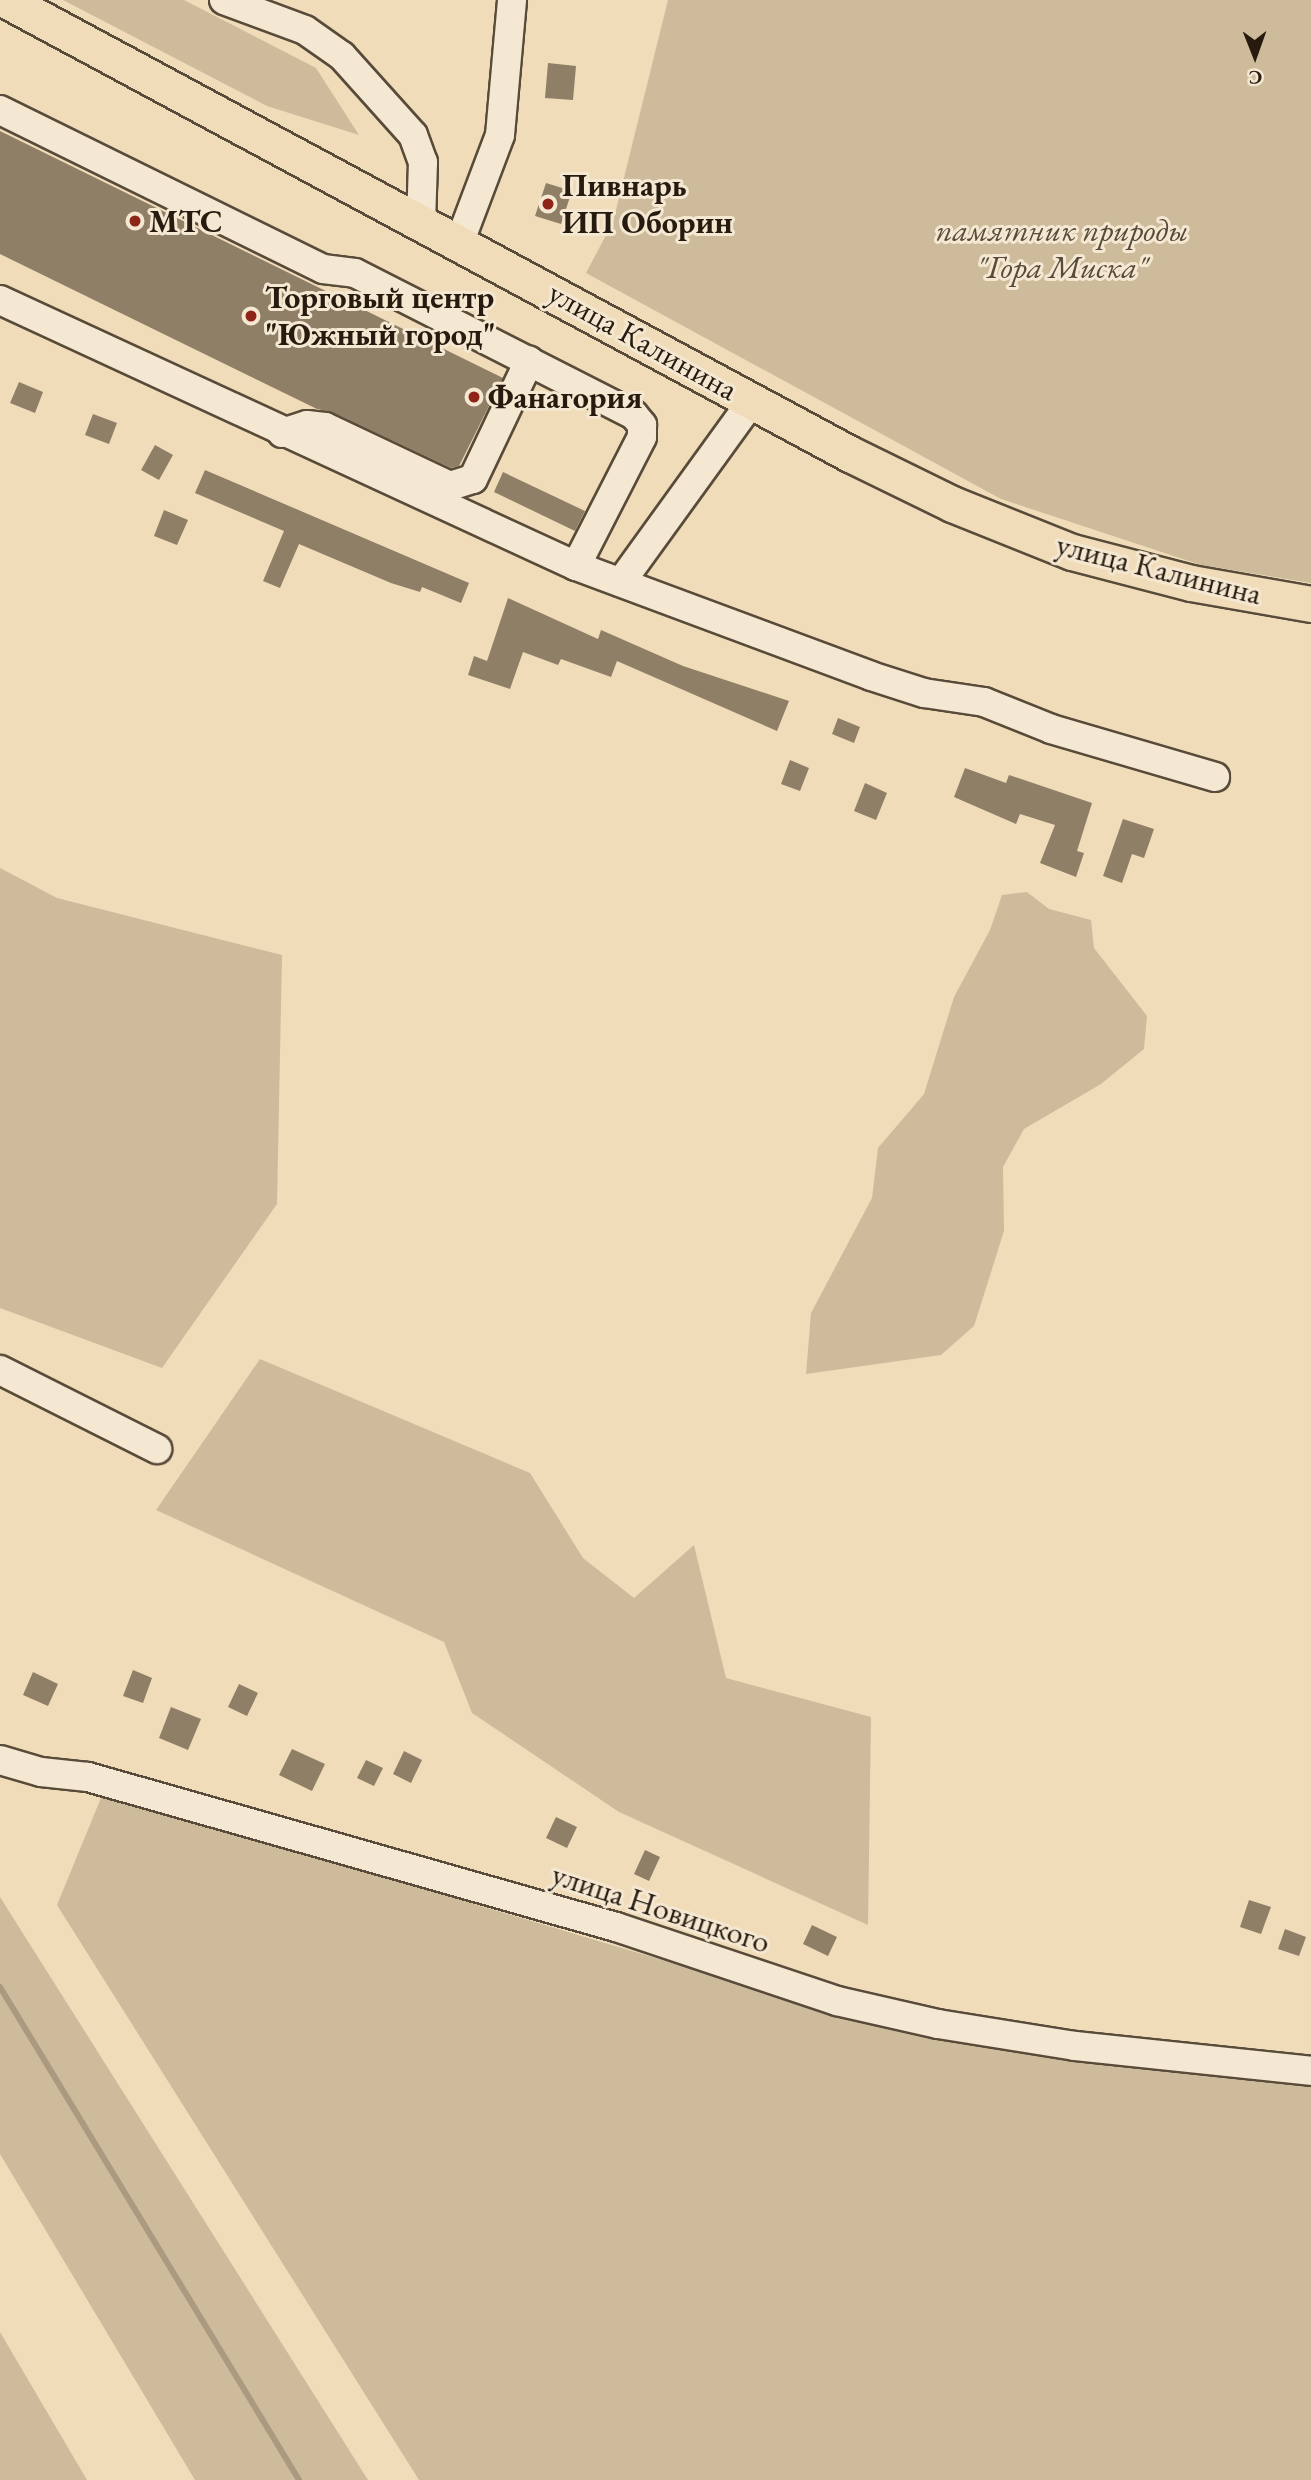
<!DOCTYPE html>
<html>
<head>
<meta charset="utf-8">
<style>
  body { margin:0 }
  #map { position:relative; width:1311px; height:2480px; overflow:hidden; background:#f0dcb9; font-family:"EB Garamond",serif }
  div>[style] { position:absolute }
  .green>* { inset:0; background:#cebb9c }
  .stream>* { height:6px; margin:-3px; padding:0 3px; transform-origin:3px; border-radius:3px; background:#ab9a7f }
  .building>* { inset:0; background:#8f7f67 }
  .roads { filter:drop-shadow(2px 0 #584b39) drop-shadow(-2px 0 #584b39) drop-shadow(0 2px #584b39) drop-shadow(0 -2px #584b39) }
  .minor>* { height:28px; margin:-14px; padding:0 14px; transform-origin:14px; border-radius:14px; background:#f5e8d2 }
  .major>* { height:35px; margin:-17.5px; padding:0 17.5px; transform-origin:17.5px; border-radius:17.5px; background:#f0dcb9 }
  .dots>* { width:19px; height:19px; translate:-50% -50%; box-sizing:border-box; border:4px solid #f5e8d2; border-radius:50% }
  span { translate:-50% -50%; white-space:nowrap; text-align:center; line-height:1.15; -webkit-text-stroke:6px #f5e8d2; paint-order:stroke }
  .poi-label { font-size:32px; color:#261b0e; font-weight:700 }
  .left { translate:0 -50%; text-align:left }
  .park-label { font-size:32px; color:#584b39; font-style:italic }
  .street-label { font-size:32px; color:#261b0e }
  .north { position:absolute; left:1220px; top:21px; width:70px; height:70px; -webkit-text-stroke:5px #f5e8d2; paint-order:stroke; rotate:179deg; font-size:19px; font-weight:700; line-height:28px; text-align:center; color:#261b0e }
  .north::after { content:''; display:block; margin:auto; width:24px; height:32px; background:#261b0e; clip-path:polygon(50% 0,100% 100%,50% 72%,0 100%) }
</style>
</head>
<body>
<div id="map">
  <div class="green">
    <div style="clip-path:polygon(63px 0,184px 0,316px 68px,359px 135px,267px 106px)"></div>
    <div style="clip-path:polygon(668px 0,1311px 0,1311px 583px,1201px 565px,1001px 499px,586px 273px,613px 222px)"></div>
    <div style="clip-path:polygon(0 868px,57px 898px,282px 955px,277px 1204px,162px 1368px,0 1308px)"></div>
    <div style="clip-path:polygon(1027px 892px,1049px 909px,1091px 920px,1094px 948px,1147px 1016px,1144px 1049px,1101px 1084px,1024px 1129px,1003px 1167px,1004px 1231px,974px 1326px,941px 1355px,806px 1374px,811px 1313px,872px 1198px,878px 1148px,924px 1094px,954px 997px,990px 930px,1002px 895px)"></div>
    <div style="clip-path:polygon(260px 1359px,530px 1473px,583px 1558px,634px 1598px,694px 1545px,726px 1678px,871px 1717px,868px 1925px,619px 1812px,472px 1713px,444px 1642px,156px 1510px)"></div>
    <div style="clip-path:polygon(103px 1793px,869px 2022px,1311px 2083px,1311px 2480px,419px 2480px,57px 1905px)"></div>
    <div style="clip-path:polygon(0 1897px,368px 2480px,195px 2480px,0 2154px)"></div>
    <div style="clip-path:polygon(0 2332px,87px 2480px,0 2480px)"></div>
  </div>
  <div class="stream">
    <div style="left:0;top:1987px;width:577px;rotate:58.76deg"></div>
  </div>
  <div class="building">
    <div style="clip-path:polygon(548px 63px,576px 66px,573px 100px,545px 98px)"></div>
    <div style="clip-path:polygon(0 131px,503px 378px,459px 466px,451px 468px,332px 412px,317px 409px,0 254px)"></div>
    <div style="clip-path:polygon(546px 183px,572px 191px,561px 224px,535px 216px)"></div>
    <div style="clip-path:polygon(19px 382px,43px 392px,35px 413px,10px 403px)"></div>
    <div style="clip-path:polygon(93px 414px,117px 423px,109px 444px,85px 435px)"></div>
    <div style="clip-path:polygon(155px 445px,173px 455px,159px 480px,141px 470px)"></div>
    <div style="clip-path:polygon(205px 470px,469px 583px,461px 603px,422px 587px,420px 592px,391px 583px,299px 544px,280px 588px,263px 581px,284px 531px,195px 493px)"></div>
    <div style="clip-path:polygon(503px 472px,585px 511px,575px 531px,494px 492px)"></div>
    <div style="clip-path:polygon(164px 510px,188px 520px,177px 545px,154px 536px)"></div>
    <div style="clip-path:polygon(508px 598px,598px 639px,601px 630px,683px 666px,789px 701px,777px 731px,617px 661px,611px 677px,561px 659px,558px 665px,523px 652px,510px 689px,468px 675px,474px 656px,487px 661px)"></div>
    <div style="clip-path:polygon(838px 718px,860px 727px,854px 743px,832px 734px)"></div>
    <div style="clip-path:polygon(790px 760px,809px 768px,800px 791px,781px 784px)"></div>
    <div style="clip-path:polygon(965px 768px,1006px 783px,1009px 775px,1092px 803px,1077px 851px,1084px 853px,1076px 877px,1040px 863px,1055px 825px,1020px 814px,1016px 824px,954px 797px)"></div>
    <div style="clip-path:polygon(865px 783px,887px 793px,876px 820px,854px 811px)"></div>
    <div style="clip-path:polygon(1123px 819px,1154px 829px,1144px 858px,1132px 854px,1122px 883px,1103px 876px)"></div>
    <div style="clip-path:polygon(133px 1670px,152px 1678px,143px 1703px,123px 1696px)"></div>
    <div style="clip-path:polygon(33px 1672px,58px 1684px,48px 1706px,23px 1695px)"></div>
    <div style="clip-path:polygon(239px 1684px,258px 1693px,247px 1716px,228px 1707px)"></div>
    <div style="clip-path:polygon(171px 1707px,201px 1719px,188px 1750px,159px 1738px)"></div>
    <div style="clip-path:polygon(292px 1749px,325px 1764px,312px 1791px,279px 1775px)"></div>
    <div style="clip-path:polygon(404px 1751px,422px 1760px,411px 1783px,393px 1774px)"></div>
    <div style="clip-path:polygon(366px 1760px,383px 1768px,374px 1786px,357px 1778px)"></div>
    <div style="clip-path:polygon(556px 1817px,577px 1827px,567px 1848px,546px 1838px)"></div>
    <div style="clip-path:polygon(645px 1850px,660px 1857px,649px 1881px,634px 1874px)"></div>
    <div style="clip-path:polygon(1249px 1900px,1271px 1907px,1261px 1934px,1240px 1927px)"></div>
    <div style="clip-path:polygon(812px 1925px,837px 1937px,828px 1956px,803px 1944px)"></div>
    <div style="clip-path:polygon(1285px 1929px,1306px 1937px,1299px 1956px,1278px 1949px)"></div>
  </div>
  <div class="roads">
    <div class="minor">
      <div style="left:224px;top:0;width:86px;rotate:20.3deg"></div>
      <div style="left:305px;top:30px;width:45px;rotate:35.1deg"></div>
      <div style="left:342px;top:56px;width:106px;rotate:48.1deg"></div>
      <div style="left:413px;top:135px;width:29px;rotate:70deg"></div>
      <div style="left:423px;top:162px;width:59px;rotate:91.9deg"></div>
      <div style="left:0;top:110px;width:360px;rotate:26.2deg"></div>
      <div style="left:323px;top:269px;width:32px;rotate:7deg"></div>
      <div style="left:355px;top:273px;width:313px;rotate:27deg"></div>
      <div style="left:634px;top:415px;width:13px;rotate:51deg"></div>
      <div style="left:642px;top:425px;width:12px;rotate:90deg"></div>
      <div style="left:642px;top:437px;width:145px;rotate:117.1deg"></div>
      <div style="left:460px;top:241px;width:113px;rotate:-69.3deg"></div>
      <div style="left:500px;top:135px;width:136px;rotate:-84.9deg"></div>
      <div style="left:0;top:300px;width:634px;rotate:24.79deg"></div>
      <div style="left:576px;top:566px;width:315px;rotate:20.4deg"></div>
      <div style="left:871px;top:676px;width:56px;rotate:17.8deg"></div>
      <div style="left:924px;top:693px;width:61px;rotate:8.5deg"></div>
      <div style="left:984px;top:702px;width:72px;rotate:21.9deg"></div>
      <div style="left:1051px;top:729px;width:171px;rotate:16.3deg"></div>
      <div style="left:282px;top:433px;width:26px;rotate:-18deg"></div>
      <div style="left:307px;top:425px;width:18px;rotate:6deg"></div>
      <div style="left:325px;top:427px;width:138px;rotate:25.3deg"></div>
      <div style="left:450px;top:486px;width:24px;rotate:-17deg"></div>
      <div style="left:473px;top:479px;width:131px;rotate:-64.6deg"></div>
      <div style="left:621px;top:582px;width:223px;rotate:-54.1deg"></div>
      <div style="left:0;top:1370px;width:176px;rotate:26.7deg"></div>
      <div style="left:0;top:1760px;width:43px;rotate:16.3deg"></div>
      <div style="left:41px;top:1772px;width:47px;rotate:6.1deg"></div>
      <div style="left:88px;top:1777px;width:549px;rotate:15.86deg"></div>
      <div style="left:616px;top:1927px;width:233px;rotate:18.5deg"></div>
      <div style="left:837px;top:2001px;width:104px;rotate:12.8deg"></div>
      <div style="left:938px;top:2024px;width:139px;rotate:9.1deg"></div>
      <div style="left:1075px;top:2046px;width:237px;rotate:6deg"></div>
    </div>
    <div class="major">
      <div style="left:6px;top:0;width:958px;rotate:28.28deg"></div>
      <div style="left:850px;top:454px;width:114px;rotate:26.1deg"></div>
      <div style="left:952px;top:504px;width:129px;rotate:21.8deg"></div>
      <div style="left:1072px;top:552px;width:123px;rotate:14.6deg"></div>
      <div style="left:1191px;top:583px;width:122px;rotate:9.9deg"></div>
    </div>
  </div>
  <div class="dots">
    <div style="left:548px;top:204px;background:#8f2418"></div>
    <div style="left:135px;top:221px;background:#8f2418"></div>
    <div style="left:251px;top:316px;background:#8f2418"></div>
    <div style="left:474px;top:397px;background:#8f2418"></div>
  </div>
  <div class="poi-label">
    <span class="left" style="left:562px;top:204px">Пивнарь<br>ИП Оборин</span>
    <span class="left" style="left:149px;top:221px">МТС</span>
    <span class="left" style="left:265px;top:316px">Торговый центр<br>"Южный город"</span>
    <span class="left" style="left:488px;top:397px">Фанагория</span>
  </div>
  <div class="park-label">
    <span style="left:1062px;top:249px">памятник природы<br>"Гора Миска"</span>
  </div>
  <div class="street-label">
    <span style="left:643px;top:341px;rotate:29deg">улица Калинина</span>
    <span style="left:1159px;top:569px;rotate:14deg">улица Калинина</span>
    <span style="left:661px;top:1908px;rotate:18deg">улица Новицкого</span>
  </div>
  <div class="north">С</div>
</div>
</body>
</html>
